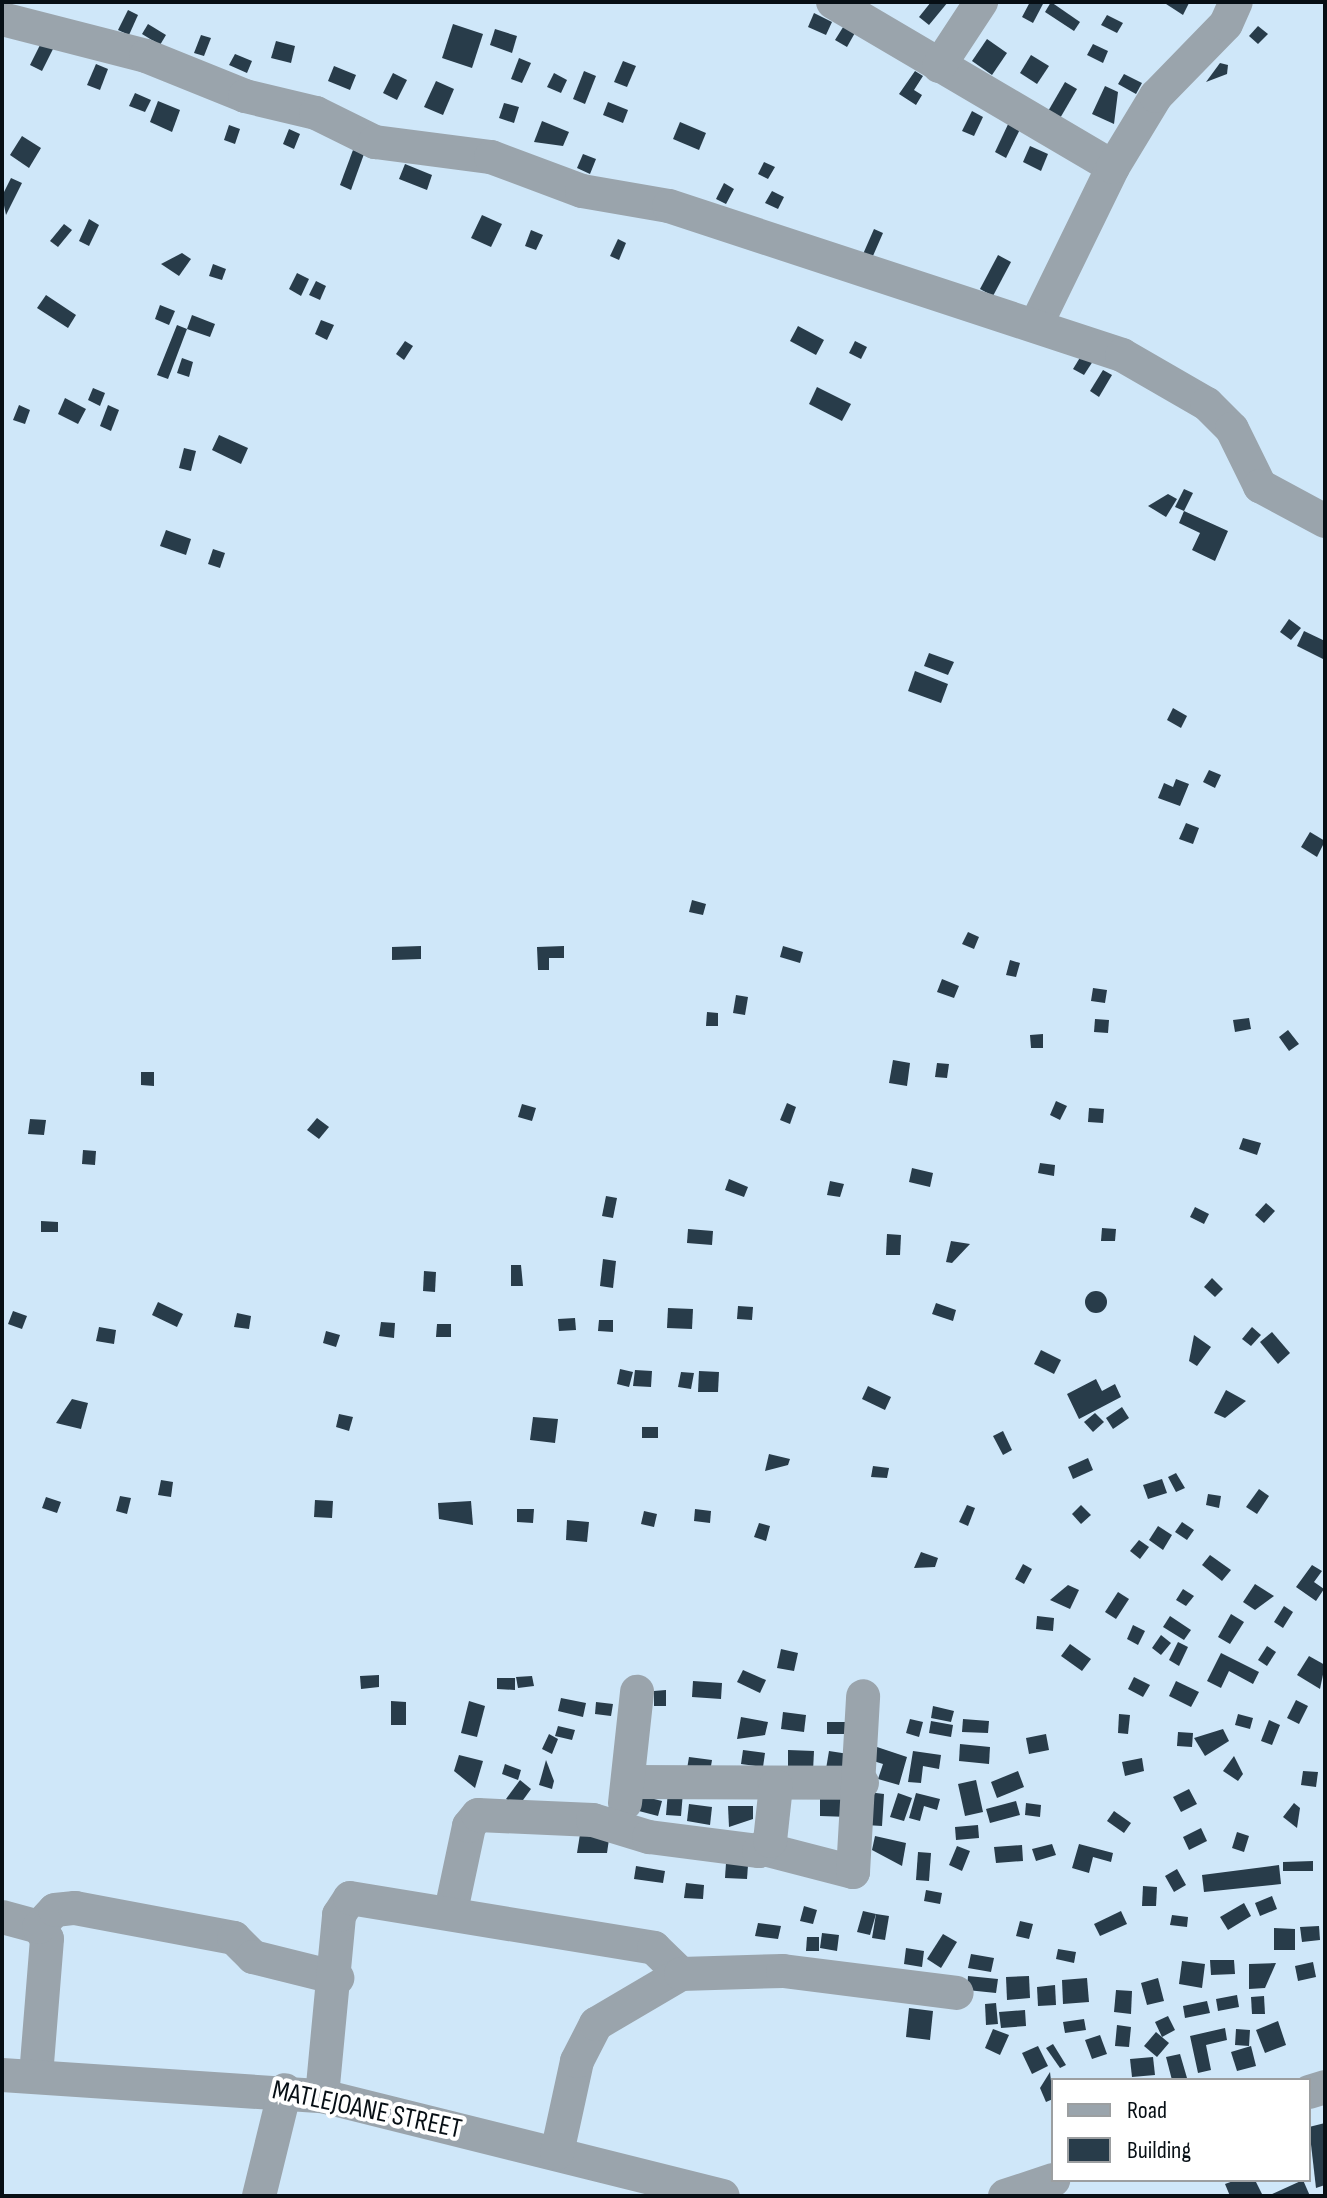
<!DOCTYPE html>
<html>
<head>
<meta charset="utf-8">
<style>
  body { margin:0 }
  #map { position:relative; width:1327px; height:2198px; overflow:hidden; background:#cfe7f9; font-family:"Sofia Sans Condensed",sans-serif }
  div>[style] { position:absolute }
  .building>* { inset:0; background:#283c4a }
  .round { border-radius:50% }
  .minor>* { height:34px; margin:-17px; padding:0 17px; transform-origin:17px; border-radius:17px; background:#9aa4ac }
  span { translate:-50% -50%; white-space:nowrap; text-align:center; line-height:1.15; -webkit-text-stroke:8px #fff; paint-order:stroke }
  .street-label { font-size:28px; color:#070f15 }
  .frame { position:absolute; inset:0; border:4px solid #070f15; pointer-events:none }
  .legend { position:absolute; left:1051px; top:2078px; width:260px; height:104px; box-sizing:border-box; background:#fff; border:2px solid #9c9fa1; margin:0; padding:10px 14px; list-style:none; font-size:24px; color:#070f15 }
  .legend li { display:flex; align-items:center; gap:16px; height:40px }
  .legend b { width:40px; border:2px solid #9c9fa1 }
</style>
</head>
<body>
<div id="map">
  <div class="building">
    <div style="clip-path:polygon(931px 2px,948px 2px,929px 25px,919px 17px)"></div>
    <div style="clip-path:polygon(1030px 2px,1044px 2px,1033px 23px,1022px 17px)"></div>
    <div style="clip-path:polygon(1051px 2px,1080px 22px,1074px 31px,1045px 12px)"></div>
    <div style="clip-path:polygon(1163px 2px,1187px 2px,1189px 3px,1183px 15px)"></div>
    <div style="clip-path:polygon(128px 10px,138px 15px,129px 35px,118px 30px)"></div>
    <div style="clip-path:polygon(814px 13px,832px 22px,826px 35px,808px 27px)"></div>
    <div style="clip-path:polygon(1107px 15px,1123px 23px,1117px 33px,1101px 25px)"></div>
    <div style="clip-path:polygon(148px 24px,166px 35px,160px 45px,142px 34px)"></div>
    <div style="clip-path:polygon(453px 24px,483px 34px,472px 68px,442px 58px)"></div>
    <div style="clip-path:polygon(845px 24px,856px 31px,847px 47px,835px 40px)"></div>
    <div style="clip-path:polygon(1258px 26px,1268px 34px,1258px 44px,1249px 36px)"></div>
    <div style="clip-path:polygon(495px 29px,517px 36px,512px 53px,490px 45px)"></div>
    <div style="clip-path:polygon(201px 35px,211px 38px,204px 56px,194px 53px)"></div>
    <div style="clip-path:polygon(987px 39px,1007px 53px,992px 75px,972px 61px)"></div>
    <div style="clip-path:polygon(42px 41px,54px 47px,42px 71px,30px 65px)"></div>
    <div style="clip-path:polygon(276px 41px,295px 46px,291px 63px,271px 58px)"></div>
    <div style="clip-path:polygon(1093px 44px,1108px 51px,1103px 63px,1087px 55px)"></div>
    <div style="clip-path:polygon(235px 54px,252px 61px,247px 73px,229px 65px)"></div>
    <div style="clip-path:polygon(1031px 55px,1049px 66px,1037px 84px,1020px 73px)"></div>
    <div style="clip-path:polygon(519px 58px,531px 63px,522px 83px,511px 79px)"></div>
    <div style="clip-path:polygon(623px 61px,636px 66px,627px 87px,614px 82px)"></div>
    <div style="clip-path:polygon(1220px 63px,1228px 65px,1227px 74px,1206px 82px)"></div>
    <div style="clip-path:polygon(96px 64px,108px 69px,100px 90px,87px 85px)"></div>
    <div style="clip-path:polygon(334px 66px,356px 75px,350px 90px,328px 81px)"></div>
    <div style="clip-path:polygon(584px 71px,596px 76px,585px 104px,573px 99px)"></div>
    <div style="clip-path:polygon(915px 71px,923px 76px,914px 90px,922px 95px,916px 105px,899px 94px)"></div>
    <div style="clip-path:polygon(393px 73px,407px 80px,397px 100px,383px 93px)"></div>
    <div style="clip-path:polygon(554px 73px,567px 80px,561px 93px,547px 87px)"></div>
    <div style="clip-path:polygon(1124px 74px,1142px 83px,1136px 94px,1118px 84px)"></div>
    <div style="clip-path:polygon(436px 81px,454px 89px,443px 115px,424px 107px)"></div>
    <div style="clip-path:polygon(1065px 82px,1077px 89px,1059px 120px,1047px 113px)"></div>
    <div style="clip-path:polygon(1105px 86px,1118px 92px,1114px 124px,1092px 114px)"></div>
    <div style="clip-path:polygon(135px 93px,151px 100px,145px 112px,129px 106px)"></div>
    <div style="clip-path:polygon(158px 101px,180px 110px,172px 132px,150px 122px)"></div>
    <div style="clip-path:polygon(608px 102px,628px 110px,623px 123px,603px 115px)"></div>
    <div style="clip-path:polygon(504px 103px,519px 107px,514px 123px,499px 118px)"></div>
    <div style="clip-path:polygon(972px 111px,983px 117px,974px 136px,962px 131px)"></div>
    <div style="clip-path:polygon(1010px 120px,1022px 125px,1006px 158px,995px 152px)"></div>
    <div style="clip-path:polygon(542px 121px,569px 132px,563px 146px,534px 142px)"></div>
    <div style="clip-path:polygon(680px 122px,706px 133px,699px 150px,673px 139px)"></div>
    <div style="clip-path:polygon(229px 125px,240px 129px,235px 144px,224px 140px)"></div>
    <div style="clip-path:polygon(289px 129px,300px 134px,294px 149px,283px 144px)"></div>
    <div style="clip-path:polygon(22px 136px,41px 148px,29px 168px,10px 155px)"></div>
    <div style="clip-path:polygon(1030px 146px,1048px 154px,1041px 171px,1023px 162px)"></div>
    <div style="clip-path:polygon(353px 150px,364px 154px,351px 190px,340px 185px)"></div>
    <div style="clip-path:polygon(583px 154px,596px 159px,590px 174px,577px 168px)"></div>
    <div style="clip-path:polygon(764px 162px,775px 167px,768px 179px,758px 174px)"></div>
    <div style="clip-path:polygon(405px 164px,432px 175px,427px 190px,399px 179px)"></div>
    <div style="clip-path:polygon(11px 178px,22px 183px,6px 215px,2px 196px)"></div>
    <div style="clip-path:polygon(724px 183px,734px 189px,726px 204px,716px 199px)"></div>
    <div style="clip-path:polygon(772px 191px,784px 197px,778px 209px,765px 203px)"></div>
    <div style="clip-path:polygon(482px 215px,502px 224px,491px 247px,471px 238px)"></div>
    <div style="clip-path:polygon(89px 219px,99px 225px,89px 246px,79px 241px)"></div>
    <div style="clip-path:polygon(64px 224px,72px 230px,58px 247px,50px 241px)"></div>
    <div style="clip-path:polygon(874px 229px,883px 233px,869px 265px,860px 261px)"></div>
    <div style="clip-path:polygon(531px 230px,543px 235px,536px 250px,525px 246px)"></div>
    <div style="clip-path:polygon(618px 239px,626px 243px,619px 260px,610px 256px)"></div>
    <div style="clip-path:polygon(182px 253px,191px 259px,179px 276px,161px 264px)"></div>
    <div style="clip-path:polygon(998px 255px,1011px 262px,993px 296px,980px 289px)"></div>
    <div style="clip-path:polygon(213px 264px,226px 269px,222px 280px,209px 276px)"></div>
    <div style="clip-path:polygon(297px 273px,309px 279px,301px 296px,289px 289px)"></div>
    <div style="clip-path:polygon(316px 281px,326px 286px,320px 300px,309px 295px)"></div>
    <div style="clip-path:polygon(46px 295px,76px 315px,68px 328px,37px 308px)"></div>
    <div style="clip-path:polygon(160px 305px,175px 311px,169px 325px,155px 319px)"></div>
    <div style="clip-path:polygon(192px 315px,215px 324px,210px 337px,187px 329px)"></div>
    <div style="clip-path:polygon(321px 320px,334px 325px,327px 340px,315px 334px)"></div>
    <div style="clip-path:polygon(177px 325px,187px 329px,168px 379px,157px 375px)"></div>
    <div style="clip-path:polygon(798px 326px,824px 340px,816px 355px,790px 341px)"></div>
    <div style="clip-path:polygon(405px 341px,413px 346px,404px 360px,396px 354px)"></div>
    <div style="clip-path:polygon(855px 341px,867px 347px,861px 359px,849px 353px)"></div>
    <div style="clip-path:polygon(1084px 351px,1095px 358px,1084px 375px,1073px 369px)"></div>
    <div style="clip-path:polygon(182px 358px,193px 362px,189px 377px,177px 373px)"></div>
    <div style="clip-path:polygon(1103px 370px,1112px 375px,1099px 397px,1090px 391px)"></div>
    <div style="clip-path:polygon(817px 387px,851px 404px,842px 421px,809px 404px)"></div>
    <div style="clip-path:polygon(93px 388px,105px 393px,100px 406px,88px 400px)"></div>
    <div style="clip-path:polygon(65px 398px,86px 409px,78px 424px,58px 414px)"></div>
    <div style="clip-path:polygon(19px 405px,30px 410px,25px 424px,13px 420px)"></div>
    <div style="clip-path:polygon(108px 405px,119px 410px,111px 431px,100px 426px)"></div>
    <div style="clip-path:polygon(219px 435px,248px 448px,241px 464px,212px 450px)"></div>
    <div style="clip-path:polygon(184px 448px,196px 451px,191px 471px,179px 468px)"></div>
    <div style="clip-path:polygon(1184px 489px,1193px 493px,1184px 511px,1175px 507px)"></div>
    <div style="clip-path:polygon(1168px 494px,1177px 499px,1166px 517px,1148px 506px)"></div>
    <div style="clip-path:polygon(1184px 511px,1228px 531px,1215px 561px,1192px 550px,1200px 533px,1179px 523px)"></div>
    <div style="clip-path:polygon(166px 530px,191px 539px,186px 555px,160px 546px)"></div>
    <div style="clip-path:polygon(213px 549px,225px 553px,220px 568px,208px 564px)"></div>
    <div style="clip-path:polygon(1289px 619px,1301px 628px,1291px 640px,1280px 632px)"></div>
    <div style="clip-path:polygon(1304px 631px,1325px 641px,1325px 660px,1297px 646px)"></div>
    <div style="clip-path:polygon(929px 653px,954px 662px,948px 675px,924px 666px)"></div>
    <div style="clip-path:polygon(915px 671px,948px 684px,941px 703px,908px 691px)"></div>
    <div style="clip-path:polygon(1173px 708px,1187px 716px,1181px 728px,1167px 720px)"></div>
    <div style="clip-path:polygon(1209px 770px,1221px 775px,1215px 788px,1203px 782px)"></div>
    <div style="clip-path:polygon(1176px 779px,1189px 784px,1180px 806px,1158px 798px,1164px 783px,1173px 787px)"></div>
    <div style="clip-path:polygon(1186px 823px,1199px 828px,1193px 844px,1179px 839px)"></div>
    <div style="clip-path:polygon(1310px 832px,1325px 841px,1317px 857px,1301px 847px)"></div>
    <div style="clip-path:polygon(692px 900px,706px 904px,703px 915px,689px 912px)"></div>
    <div style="clip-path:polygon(968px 932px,979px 937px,974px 949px,962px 944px)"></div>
    <div style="clip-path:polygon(421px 946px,421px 959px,392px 960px,392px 947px)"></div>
    <div style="clip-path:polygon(564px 946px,564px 958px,549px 958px,549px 970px,538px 970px,537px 947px)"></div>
    <div style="clip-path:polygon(783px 946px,803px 952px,800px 963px,780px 957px)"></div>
    <div style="clip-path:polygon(1010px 960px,1020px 963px,1016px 977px,1006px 975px)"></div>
    <div style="clip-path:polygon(942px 979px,959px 986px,954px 998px,937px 992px)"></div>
    <div style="clip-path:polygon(1093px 988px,1107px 990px,1105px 1003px,1091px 1001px)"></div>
    <div style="clip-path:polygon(736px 995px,748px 997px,745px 1015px,733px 1013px)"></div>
    <div style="clip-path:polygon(707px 1012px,718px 1013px,718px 1026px,706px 1026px)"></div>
    <div style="clip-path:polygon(1249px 1018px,1251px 1029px,1235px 1032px,1233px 1020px)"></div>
    <div style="clip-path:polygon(1095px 1019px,1109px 1020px,1108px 1033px,1094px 1032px)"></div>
    <div style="clip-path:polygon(1288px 1030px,1299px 1044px,1289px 1051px,1279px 1037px)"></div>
    <div style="clip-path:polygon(1043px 1034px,1043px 1048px,1031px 1048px,1030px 1035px)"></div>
    <div style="clip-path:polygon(893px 1060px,910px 1063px,907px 1086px,889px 1083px)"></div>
    <div style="clip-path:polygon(937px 1063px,949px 1064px,947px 1078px,935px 1077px)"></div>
    <div style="clip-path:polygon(141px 1072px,154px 1072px,154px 1086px,141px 1085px)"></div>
    <div style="clip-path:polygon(1056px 1101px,1067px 1106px,1060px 1120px,1050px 1115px)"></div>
    <div style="clip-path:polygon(787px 1103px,796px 1107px,790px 1124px,780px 1120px)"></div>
    <div style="clip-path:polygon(522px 1104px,536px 1108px,532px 1121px,518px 1117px)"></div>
    <div style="clip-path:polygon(1089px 1108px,1104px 1109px,1103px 1123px,1088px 1122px)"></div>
    <div style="clip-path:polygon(317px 1118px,329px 1127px,319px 1139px,307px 1130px)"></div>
    <div style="clip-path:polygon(30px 1119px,46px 1120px,44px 1135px,28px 1134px)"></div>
    <div style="clip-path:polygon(1243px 1138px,1261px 1143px,1257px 1155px,1239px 1149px)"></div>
    <div style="clip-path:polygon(83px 1150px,96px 1151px,95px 1165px,82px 1164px)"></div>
    <div style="clip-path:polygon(1040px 1163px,1055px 1165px,1054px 1176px,1038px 1173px)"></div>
    <div style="clip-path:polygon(912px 1168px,933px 1173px,930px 1187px,909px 1182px)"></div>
    <div style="clip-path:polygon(729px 1179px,748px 1187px,744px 1197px,725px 1190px)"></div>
    <div style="clip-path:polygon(830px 1181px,844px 1184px,840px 1197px,827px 1195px)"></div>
    <div style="clip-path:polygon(606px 1196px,617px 1198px,613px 1218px,602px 1216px)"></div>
    <div style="clip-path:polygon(1266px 1203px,1275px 1211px,1264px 1223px,1255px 1215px)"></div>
    <div style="clip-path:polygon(1195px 1207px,1209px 1214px,1204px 1224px,1190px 1217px)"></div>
    <div style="clip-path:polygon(41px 1221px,58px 1222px,58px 1232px,41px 1232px)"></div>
    <div style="clip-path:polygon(1102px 1228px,1116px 1229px,1115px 1241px,1101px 1241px)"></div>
    <div style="clip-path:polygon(688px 1229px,713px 1231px,712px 1245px,687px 1243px)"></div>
    <div style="clip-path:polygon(887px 1234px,901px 1235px,900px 1255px,886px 1255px)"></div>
    <div style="clip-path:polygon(951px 1241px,970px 1244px,952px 1263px,946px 1262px)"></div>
    <div style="clip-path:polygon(603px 1259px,616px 1261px,613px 1288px,600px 1286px)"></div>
    <div style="clip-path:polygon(511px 1265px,521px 1265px,523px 1286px,511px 1286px)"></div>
    <div style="clip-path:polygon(424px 1271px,436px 1272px,435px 1292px,423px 1291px)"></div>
    <div style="clip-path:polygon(1212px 1278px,1223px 1289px,1215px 1297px,1204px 1287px)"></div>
    <div class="round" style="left:1085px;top:1291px;width:22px;height:22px"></div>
    <div style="clip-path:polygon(158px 1302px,183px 1314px,177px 1327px,152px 1315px)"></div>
    <div style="clip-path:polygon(936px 1303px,956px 1310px,953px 1321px,932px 1314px)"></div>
    <div style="clip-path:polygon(738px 1306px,753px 1307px,752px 1320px,737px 1319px)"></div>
    <div style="clip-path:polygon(668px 1308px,693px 1309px,692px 1329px,667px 1328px)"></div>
    <div style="clip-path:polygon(13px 1311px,27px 1316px,22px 1329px,8px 1324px)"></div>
    <div style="clip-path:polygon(237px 1313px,251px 1316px,249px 1329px,234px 1327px)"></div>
    <div style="clip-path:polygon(575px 1318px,576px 1330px,559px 1331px,558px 1319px)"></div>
    <div style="clip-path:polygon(599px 1320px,613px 1320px,613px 1332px,598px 1331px)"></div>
    <div style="clip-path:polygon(381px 1322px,395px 1323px,394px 1338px,379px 1336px)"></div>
    <div style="clip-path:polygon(437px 1324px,451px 1324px,451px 1337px,436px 1337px)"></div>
    <div style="clip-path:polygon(99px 1327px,116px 1330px,114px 1344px,96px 1341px)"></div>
    <div style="clip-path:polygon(1252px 1327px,1261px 1335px,1251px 1346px,1242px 1339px)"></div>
    <div style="clip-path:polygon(326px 1331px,340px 1335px,336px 1347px,323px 1343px)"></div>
    <div style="clip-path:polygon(1272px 1332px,1290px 1353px,1278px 1364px,1260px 1342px)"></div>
    <div style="clip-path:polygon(1194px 1335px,1211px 1347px,1197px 1366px,1189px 1361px)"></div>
    <div style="clip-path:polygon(1041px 1350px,1061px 1360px,1054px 1374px,1034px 1364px)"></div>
    <div style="clip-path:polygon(620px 1369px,633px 1372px,629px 1387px,617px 1384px)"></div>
    <div style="clip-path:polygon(635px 1370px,652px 1371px,651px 1387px,633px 1386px)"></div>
    <div style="clip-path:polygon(699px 1371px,719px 1372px,718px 1392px,698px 1392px)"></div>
    <div style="clip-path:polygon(681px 1372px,694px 1373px,691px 1389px,678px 1387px)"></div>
    <div style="clip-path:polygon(1096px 1379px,1102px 1391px,1115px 1384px,1121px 1397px,1079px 1419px,1067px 1394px)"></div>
    <div style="clip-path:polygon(868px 1386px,891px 1397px,885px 1410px,862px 1399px)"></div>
    <div style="clip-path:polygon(1226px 1390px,1246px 1401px,1225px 1418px,1214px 1413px)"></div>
    <div style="clip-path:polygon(72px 1399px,88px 1403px,81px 1429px,56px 1423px)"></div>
    <div style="clip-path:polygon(1122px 1407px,1129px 1418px,1113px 1429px,1106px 1418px)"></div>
    <div style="clip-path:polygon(1095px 1413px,1104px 1422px,1093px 1432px,1084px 1422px)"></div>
    <div style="clip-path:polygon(339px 1414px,353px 1417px,349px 1431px,336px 1427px)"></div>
    <div style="clip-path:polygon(533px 1417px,558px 1419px,555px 1443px,530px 1440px)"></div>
    <div style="clip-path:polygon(642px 1427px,658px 1427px,658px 1438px,642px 1438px)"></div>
    <div style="clip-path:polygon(1003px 1431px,1012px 1450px,1003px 1455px,993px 1436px)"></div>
    <div style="clip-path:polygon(769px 1454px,790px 1459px,788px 1465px,765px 1471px)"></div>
    <div style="clip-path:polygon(1088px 1458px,1093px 1470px,1073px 1479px,1068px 1467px)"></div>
    <div style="clip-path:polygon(873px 1466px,889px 1468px,887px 1478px,871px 1477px)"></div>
    <div style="clip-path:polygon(1176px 1473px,1185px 1488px,1176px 1492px,1168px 1477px)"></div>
    <div style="clip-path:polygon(1162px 1479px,1167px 1493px,1148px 1499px,1143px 1485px)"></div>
    <div style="clip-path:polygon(161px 1480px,173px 1482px,171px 1497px,158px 1495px)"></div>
    <div style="clip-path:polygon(1259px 1489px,1269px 1496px,1257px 1514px,1246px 1507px)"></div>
    <div style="clip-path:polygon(1208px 1494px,1221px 1496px,1219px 1508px,1206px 1505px)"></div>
    <div style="clip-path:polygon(120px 1496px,131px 1498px,127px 1514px,116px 1511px)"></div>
    <div style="clip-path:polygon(46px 1497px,61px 1502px,57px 1513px,42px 1508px)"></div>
    <div style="clip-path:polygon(315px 1500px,333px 1501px,332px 1518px,314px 1517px)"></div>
    <div style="clip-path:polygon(471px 1501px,473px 1525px,439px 1519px,438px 1503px)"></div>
    <div style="clip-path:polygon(967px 1505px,975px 1508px,968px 1526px,959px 1522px)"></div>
    <div style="clip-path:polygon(1081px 1505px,1091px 1515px,1081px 1524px,1072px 1514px)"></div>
    <div style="clip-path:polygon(517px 1509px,534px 1509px,533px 1523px,517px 1522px)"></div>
    <div style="clip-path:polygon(695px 1509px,711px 1511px,710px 1523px,694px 1521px)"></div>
    <div style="clip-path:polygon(644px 1511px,657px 1514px,654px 1527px,641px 1524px)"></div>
    <div style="clip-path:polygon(567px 1520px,589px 1522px,587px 1542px,566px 1540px)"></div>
    <div style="clip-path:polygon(1182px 1522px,1194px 1530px,1187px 1540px,1175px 1532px)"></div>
    <div style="clip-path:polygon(759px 1523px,770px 1526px,766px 1541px,754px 1537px)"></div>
    <div style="clip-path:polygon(1158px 1526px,1172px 1535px,1163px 1550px,1149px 1540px)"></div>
    <div style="clip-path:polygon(1139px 1540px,1149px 1547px,1140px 1559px,1130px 1551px)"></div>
    <div style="clip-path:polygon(921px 1552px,938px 1558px,935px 1567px,914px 1568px)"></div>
    <div style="clip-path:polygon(1210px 1555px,1231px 1570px,1222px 1581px,1202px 1565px)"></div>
    <div style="clip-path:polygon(1023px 1564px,1032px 1569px,1024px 1584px,1015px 1579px)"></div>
    <div style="clip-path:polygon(1312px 1565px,1322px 1571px,1314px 1582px,1324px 1589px,1316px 1601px,1296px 1587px)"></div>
    <div style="clip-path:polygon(1255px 1584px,1274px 1596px,1255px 1610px,1243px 1602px)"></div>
    <div style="clip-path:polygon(1068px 1585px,1079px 1590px,1070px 1609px,1050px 1600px)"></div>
    <div style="clip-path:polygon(1183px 1589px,1194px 1596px,1186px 1606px,1176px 1600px)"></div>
    <div style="clip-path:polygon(1118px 1592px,1129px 1599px,1116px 1619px,1105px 1612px)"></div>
    <div style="clip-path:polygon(1284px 1606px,1293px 1612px,1283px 1628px,1274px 1622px)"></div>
    <div style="clip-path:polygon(1231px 1614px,1244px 1622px,1230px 1644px,1218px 1637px)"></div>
    <div style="clip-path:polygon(1037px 1616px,1054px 1618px,1053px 1631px,1036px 1629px)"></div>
    <div style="clip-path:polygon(1170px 1616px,1191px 1630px,1184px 1640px,1163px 1627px)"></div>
    <div style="clip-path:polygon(1133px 1625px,1145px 1631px,1138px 1645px,1127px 1639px)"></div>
    <div style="clip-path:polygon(1161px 1635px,1171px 1643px,1161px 1655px,1152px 1648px)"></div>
    <div style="clip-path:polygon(1178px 1642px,1188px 1647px,1179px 1666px,1169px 1660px)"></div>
    <div style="clip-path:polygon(1070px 1644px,1091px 1659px,1082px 1671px,1061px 1656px)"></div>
    <div style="clip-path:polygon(1267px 1646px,1276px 1652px,1267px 1666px,1258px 1660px)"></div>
    <div style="clip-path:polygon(781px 1649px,798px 1653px,794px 1671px,777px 1668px)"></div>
    <div style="clip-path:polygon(1221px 1653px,1259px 1672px,1253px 1684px,1229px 1671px,1221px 1688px,1207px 1681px)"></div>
    <div style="clip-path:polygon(1309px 1656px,1325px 1665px,1320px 1689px,1297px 1675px)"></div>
    <div style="clip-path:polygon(743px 1670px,766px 1680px,760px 1693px,737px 1682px)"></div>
    <div style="clip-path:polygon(379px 1675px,379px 1687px,361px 1689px,360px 1676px)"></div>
    <div style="clip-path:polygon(532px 1676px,534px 1686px,518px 1688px,516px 1677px)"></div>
    <div style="clip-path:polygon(1134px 1677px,1150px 1685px,1143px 1697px,1128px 1689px)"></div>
    <div style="clip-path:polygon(497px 1678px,515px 1678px,515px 1690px,497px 1689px)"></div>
    <div style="clip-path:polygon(693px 1681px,722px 1683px,721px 1699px,692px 1697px)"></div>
    <div style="clip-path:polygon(1176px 1681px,1199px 1692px,1191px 1707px,1169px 1696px)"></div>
    <div style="clip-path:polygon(666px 1690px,666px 1706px,654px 1706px,654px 1691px)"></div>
    <div style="clip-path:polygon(561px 1698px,586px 1703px,583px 1717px,558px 1711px)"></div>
    <div style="clip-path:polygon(1296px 1700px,1308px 1706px,1299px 1724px,1287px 1718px)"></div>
    <div style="clip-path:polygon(391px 1701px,406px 1702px,406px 1725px,391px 1725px)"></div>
    <div style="clip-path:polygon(469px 1701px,485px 1706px,477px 1737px,461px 1733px)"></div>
    <div style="clip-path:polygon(596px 1702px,613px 1704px,611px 1716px,595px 1714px)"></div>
    <div style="clip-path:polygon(933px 1706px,954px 1711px,951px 1722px,931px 1718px)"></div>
    <div style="clip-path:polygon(783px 1712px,806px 1715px,804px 1732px,781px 1729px)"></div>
    <div style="clip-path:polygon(1119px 1714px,1130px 1715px,1128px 1734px,1118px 1733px)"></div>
    <div style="clip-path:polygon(1238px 1714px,1253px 1718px,1250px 1729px,1235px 1725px)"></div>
    <div style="clip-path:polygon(741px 1717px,768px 1722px,765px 1735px,737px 1739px)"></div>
    <div style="clip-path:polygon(910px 1719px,923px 1722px,919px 1737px,906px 1733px)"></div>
    <div style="clip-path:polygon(963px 1719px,989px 1721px,988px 1733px,962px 1732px)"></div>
    <div style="clip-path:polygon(1269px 1720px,1280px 1725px,1272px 1745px,1261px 1741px)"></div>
    <div style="clip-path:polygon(931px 1721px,953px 1725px,951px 1737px,929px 1733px)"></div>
    <div style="clip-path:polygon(827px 1722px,851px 1722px,851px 1734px,827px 1734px)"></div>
    <div style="clip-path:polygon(558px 1726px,575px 1730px,572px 1740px,555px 1736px)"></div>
    <div style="clip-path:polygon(1223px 1729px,1229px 1741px,1205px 1756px,1194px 1738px)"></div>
    <div style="clip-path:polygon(1178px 1732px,1193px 1733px,1192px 1747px,1177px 1746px)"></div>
    <div style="clip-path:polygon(549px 1734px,558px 1739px,552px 1754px,542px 1749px)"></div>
    <div style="clip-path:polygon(1046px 1734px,1049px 1750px,1029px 1754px,1026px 1738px)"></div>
    <div style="clip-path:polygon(960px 1744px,990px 1747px,989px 1764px,959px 1761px)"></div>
    <div style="clip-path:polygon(871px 1745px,907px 1757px,899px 1785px,878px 1779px,883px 1764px,867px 1759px)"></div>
    <div style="clip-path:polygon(743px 1750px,765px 1753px,763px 1767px,741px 1764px)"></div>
    <div style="clip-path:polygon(788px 1750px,814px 1751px,813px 1771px,788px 1770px)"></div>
    <div style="clip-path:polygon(829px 1751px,855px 1755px,850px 1780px,825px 1775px)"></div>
    <div style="clip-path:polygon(913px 1751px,941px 1755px,939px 1769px,923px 1766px,921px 1783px,908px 1782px)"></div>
    <div style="clip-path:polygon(459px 1755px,483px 1761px,475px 1788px,454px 1771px)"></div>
    <div style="clip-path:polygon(1234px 1756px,1243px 1774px,1238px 1781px,1223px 1771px)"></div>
    <div style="clip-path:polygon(689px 1757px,712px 1760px,710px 1772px,687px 1769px)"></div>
    <div style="clip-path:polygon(1142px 1758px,1144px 1771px,1125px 1776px,1122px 1762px)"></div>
    <div style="clip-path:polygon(546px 1760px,554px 1781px,552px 1789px,539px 1785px)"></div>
    <div style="clip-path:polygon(505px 1764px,521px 1770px,518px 1780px,502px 1774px)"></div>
    <div style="clip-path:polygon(1018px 1771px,1024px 1787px,997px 1798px,991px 1782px)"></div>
    <div style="clip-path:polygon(1303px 1771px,1318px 1772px,1316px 1787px,1301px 1785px)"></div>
    <div style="clip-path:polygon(520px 1780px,531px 1789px,518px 1807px,506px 1799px)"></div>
    <div style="clip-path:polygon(976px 1780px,983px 1812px,965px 1816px,958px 1784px)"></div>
    <div style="clip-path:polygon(1189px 1789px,1197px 1804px,1181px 1812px,1173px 1797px)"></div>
    <div style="clip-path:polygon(668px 1791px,683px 1792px,681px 1816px,666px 1815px)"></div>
    <div style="clip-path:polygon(868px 1792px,884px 1794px,882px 1826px,866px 1825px)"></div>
    <div style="clip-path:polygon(898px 1793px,912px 1798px,904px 1821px,890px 1817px)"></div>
    <div style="clip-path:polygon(916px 1793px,940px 1799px,937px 1810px,924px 1806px,920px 1821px,909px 1818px)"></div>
    <div style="clip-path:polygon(638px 1795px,662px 1801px,658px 1816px,635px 1810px)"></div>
    <div style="clip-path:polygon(820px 1796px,851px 1797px,850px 1817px,820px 1816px)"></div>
    <div style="clip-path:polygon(1016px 1801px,1020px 1815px,990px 1823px,986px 1809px)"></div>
    <div style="clip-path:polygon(1026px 1803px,1041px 1805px,1040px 1817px,1025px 1815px)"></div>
    <div style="clip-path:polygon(1294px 1803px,1300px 1808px,1297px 1828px,1283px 1817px)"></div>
    <div style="clip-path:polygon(689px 1804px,712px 1807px,710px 1825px,687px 1821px)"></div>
    <div style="clip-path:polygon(728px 1806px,753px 1806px,753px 1819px,729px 1827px)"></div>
    <div style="clip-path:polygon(1114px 1811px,1131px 1823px,1124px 1833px,1107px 1821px)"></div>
    <div style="clip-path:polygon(978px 1825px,979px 1838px,956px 1840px,955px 1827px)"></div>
    <div style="clip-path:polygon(581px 1828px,610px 1832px,607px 1853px,577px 1853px)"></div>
    <div style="clip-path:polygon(1201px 1828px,1207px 1841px,1189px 1850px,1183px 1837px)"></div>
    <div style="clip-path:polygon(1237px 1832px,1249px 1836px,1244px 1852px,1232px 1848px)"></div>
    <div style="clip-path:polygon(875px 1836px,906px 1843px,902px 1866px,872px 1850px)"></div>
    <div style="clip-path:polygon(1052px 1844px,1056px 1855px,1036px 1861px,1032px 1849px)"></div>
    <div style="clip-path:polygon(1079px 1844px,1113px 1853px,1111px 1862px,1093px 1857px,1089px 1873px,1072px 1868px)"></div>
    <div style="clip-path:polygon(1022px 1845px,1023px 1861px,996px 1863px,994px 1847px)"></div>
    <div style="clip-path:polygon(957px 1846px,970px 1851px,962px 1871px,949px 1865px)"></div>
    <div style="clip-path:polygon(918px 1852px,931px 1853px,929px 1881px,916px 1880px)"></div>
    <div style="clip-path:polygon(1313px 1861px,1313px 1871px,1283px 1871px,1283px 1862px)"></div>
    <div style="clip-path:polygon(726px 1863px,748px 1865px,747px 1879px,725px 1878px)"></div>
    <div style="clip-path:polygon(1279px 1865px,1281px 1884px,1204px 1892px,1202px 1875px)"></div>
    <div style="clip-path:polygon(636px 1866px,665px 1871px,663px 1883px,634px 1879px)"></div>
    <div style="clip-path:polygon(1177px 1869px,1186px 1885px,1174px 1892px,1165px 1876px)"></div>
    <div style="clip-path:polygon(686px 1883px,704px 1885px,703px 1899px,684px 1898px)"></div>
    <div style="clip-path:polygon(1143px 1886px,1157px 1887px,1156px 1906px,1142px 1906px)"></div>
    <div style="clip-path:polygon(926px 1890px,942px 1893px,940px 1904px,924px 1901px)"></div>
    <div style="clip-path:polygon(1272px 1896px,1277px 1909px,1260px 1916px,1255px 1903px)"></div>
    <div style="clip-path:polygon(1244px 1903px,1251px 1916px,1228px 1930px,1220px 1917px)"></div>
    <div style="clip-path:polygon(804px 1906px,817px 1910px,813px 1924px,800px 1921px)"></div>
    <div style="clip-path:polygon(863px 1911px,876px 1914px,870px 1935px,857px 1932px)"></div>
    <div style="clip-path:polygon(1121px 1911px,1127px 1924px,1100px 1936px,1094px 1924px)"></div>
    <div style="clip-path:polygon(876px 1914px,889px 1916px,885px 1940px,872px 1938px)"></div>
    <div style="clip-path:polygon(1172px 1915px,1188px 1917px,1187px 1927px,1170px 1925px)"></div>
    <div style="clip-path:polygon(1020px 1921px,1033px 1924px,1029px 1939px,1016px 1936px)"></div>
    <div style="clip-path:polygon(758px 1923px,781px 1926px,778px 1939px,755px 1936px)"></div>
    <div style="clip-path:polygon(1319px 1926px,1320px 1940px,1302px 1942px,1300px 1927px)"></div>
    <div style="clip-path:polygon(1274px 1928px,1295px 1929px,1295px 1950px,1274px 1950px)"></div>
    <div style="clip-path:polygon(822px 1933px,839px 1935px,837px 1951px,820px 1948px)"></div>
    <div style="clip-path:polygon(943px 1934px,957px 1942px,941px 1968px,927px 1959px)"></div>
    <div style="clip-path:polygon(807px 1937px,819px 1937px,819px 1951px,806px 1951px)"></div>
    <div style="clip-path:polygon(906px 1948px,924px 1951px,922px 1967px,904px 1964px)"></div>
    <div style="clip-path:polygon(1058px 1949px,1076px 1952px,1074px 1963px,1056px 1959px)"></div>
    <div style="clip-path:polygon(971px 1954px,994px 1958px,991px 1972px,968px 1968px)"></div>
    <div style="clip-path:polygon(1210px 1960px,1234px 1960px,1235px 1974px,1211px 1975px)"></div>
    <div style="clip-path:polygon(1182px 1961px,1205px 1964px,1202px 1988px,1179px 1984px)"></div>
    <div style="clip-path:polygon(1313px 1962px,1316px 1977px,1298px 1981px,1295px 1966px)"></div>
    <div style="clip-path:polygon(1276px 1963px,1265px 1988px,1249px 1989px,1249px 1964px)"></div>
    <div style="clip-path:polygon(968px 1976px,998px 1979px,996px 1993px,967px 1990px)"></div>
    <div style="clip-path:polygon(1029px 1976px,1030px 1998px,1007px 2000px,1006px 1977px)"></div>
    <div style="clip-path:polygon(1087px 1978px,1089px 2002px,1063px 2004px,1062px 1980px)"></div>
    <div style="clip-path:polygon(1158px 1978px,1164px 2001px,1147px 2005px,1141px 1983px)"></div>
    <div style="clip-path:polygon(1055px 1985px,1056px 2005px,1038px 2006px,1037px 1987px)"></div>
    <div style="clip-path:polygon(1116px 1990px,1132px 1991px,1131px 2014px,1114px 2012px)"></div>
    <div style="clip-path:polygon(1237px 1995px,1239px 2007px,1218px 2011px,1216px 1999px)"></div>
    <div style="clip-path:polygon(1264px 1996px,1265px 2014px,1252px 2014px,1251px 1997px)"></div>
    <div style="clip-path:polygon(1207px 2001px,1210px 2013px,1185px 2018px,1183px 2006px)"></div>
    <div style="clip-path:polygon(996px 2003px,998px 2024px,986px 2025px,985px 2004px)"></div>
    <div style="clip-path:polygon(909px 2008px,933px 2011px,930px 2040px,906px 2037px)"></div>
    <div style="clip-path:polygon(1025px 2010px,1026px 2026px,1001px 2028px,999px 2012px)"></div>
    <div style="clip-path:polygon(1168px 2016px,1175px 2030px,1162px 2037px,1155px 2022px)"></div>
    <div style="clip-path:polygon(1084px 2019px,1086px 2030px,1065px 2033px,1063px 2022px)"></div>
    <div style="clip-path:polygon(1278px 2021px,1286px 2045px,1265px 2053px,1256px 2030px)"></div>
    <div style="clip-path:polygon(1117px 2025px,1131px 2027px,1129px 2047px,1115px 2046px)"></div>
    <div style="clip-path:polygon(1225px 2028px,1227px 2040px,1206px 2045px,1211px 2070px,1198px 2073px,1190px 2036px)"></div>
    <div style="clip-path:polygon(993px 2029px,1009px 2035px,1000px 2055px,985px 2048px)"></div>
    <div style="clip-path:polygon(1236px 2029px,1250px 2030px,1249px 2046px,1235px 2045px)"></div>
    <div style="clip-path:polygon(1156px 2032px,1169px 2043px,1157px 2057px,1144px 2046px)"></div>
    <div style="clip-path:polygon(1100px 2035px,1107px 2054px,1092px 2059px,1085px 2040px)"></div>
    <div style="clip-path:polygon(1053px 2044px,1066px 2065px,1060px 2068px,1046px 2048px)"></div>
    <div style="clip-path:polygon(1038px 2046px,1048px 2066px,1032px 2074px,1022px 2053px)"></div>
    <div style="clip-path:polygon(1251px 2046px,1256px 2066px,1237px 2071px,1231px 2052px)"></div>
    <div style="clip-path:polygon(1180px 2054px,1187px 2078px,1172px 2080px,1166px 2057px)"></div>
    <div style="clip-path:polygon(1153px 2057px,1155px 2075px,1132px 2077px,1130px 2059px)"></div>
    <div style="clip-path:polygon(1050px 2072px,1053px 2099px,1046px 2102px,1040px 2088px)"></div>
    <div style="clip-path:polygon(1325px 2123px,1325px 2185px,1316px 2188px,1309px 2127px)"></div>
    <div style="clip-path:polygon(1236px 2180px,1255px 2180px,1262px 2194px,1230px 2196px,1225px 2184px)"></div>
    <div style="clip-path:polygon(1303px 2180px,1310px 2196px,1268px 2196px)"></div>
  </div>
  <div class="minor">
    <div style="left:833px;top:2px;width:325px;rotate:30.5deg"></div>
    <div style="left:1113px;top:167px;width:176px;rotate:116deg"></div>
    <div style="left:2px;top:19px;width:149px;rotate:14.4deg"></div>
    <div style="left:146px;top:56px;width:107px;rotate:22deg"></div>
    <div style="left:245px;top:96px;width:73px;rotate:13.5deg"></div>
    <div style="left:316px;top:113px;width:66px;rotate:26.2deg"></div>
    <div style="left:375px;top:142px;width:117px;rotate:7.4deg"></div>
    <div style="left:491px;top:157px;width:97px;rotate:20.5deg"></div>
    <div style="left:582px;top:191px;width:88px;rotate:9.8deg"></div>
    <div style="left:669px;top:206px;width:477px;rotate:18.2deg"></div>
    <div style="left:1122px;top:355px;width:98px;rotate:30deg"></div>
    <div style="left:1207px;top:404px;width:35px;rotate:45deg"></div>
    <div style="left:1232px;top:429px;width:64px;rotate:63.8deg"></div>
    <div style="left:1260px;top:486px;width:74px;rotate:28.3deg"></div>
    <div style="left:939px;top:66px;width:77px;rotate:-56.7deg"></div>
    <div style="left:1113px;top:167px;width:83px;rotate:-58.8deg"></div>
    <div style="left:1156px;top:96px;width:100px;rotate:-45.8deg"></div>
    <div style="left:1226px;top:24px;width:24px;rotate:-66deg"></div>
    <div style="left:628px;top:1782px;width:234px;rotate:0.2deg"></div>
    <div style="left:625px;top:1803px;width:112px;rotate:-83.8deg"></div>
    <div style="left:764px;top:1849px;width:92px;rotate:14.5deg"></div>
    <div style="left:853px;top:1872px;width:176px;rotate:-86.7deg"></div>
    <div style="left:451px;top:1911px;width:87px;rotate:-78deg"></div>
    <div style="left:469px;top:1826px;width:14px;rotate:-51deg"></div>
    <div style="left:478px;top:1815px;width:115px;rotate:2.5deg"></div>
    <div style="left:593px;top:1820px;width:59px;rotate:16.9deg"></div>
    <div style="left:649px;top:1837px;width:111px;rotate:7.3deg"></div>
    <div style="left:759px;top:1851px;width:15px;rotate:-42deg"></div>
    <div style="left:770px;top:1841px;width:55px;rotate:-83.8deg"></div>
    <div style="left:2px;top:1917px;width:38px;rotate:15deg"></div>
    <div style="left:39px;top:1927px;width:14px;rotate:56deg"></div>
    <div style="left:47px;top:1939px;width:137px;rotate:94.6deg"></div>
    <div style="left:39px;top:1927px;width:23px;rotate:-47deg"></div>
    <div style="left:55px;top:1910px;width:20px;rotate:-6deg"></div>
    <div style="left:75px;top:1908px;width:162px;rotate:10.7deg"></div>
    <div style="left:234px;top:1938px;width:27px;rotate:45deg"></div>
    <div style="left:253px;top:1957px;width:87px;rotate:14deg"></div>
    <div style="left:2px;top:2075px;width:321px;rotate:3.8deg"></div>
    <div style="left:322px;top:2096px;width:413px;rotate:14deg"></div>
    <div style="left:1309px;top:2092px;width:17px;rotate:-17deg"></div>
    <div style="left:322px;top:2096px;width:182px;rotate:-84.6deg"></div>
    <div style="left:339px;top:1915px;width:20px;rotate:-57deg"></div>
    <div style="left:350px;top:1898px;width:308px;rotate:9.3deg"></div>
    <div style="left:654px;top:1948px;width:37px;rotate:44deg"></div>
    <div style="left:557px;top:2153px;width:94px;rotate:-77.7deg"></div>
    <div style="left:577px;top:2061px;width:42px;rotate:-62.8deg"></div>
    <div style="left:596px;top:2024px;width:99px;rotate:-30.5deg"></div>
    <div style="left:681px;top:1974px;width:102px;rotate:-1.7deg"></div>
    <div style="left:783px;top:1971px;width:175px;rotate:7.2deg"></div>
    <div style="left:259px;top:2196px;width:109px;rotate:-76.2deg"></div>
    <div style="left:1005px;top:2196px;width:51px;rotate:-18.4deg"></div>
  </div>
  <div class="street-label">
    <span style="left:367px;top:2110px;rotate:12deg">MATLEJOANE STREET</span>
  </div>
  <div class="frame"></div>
  <ul class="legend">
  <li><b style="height:10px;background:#9aa4ac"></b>Road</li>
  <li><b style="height:22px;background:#283c4a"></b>Building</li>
  </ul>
</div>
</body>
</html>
